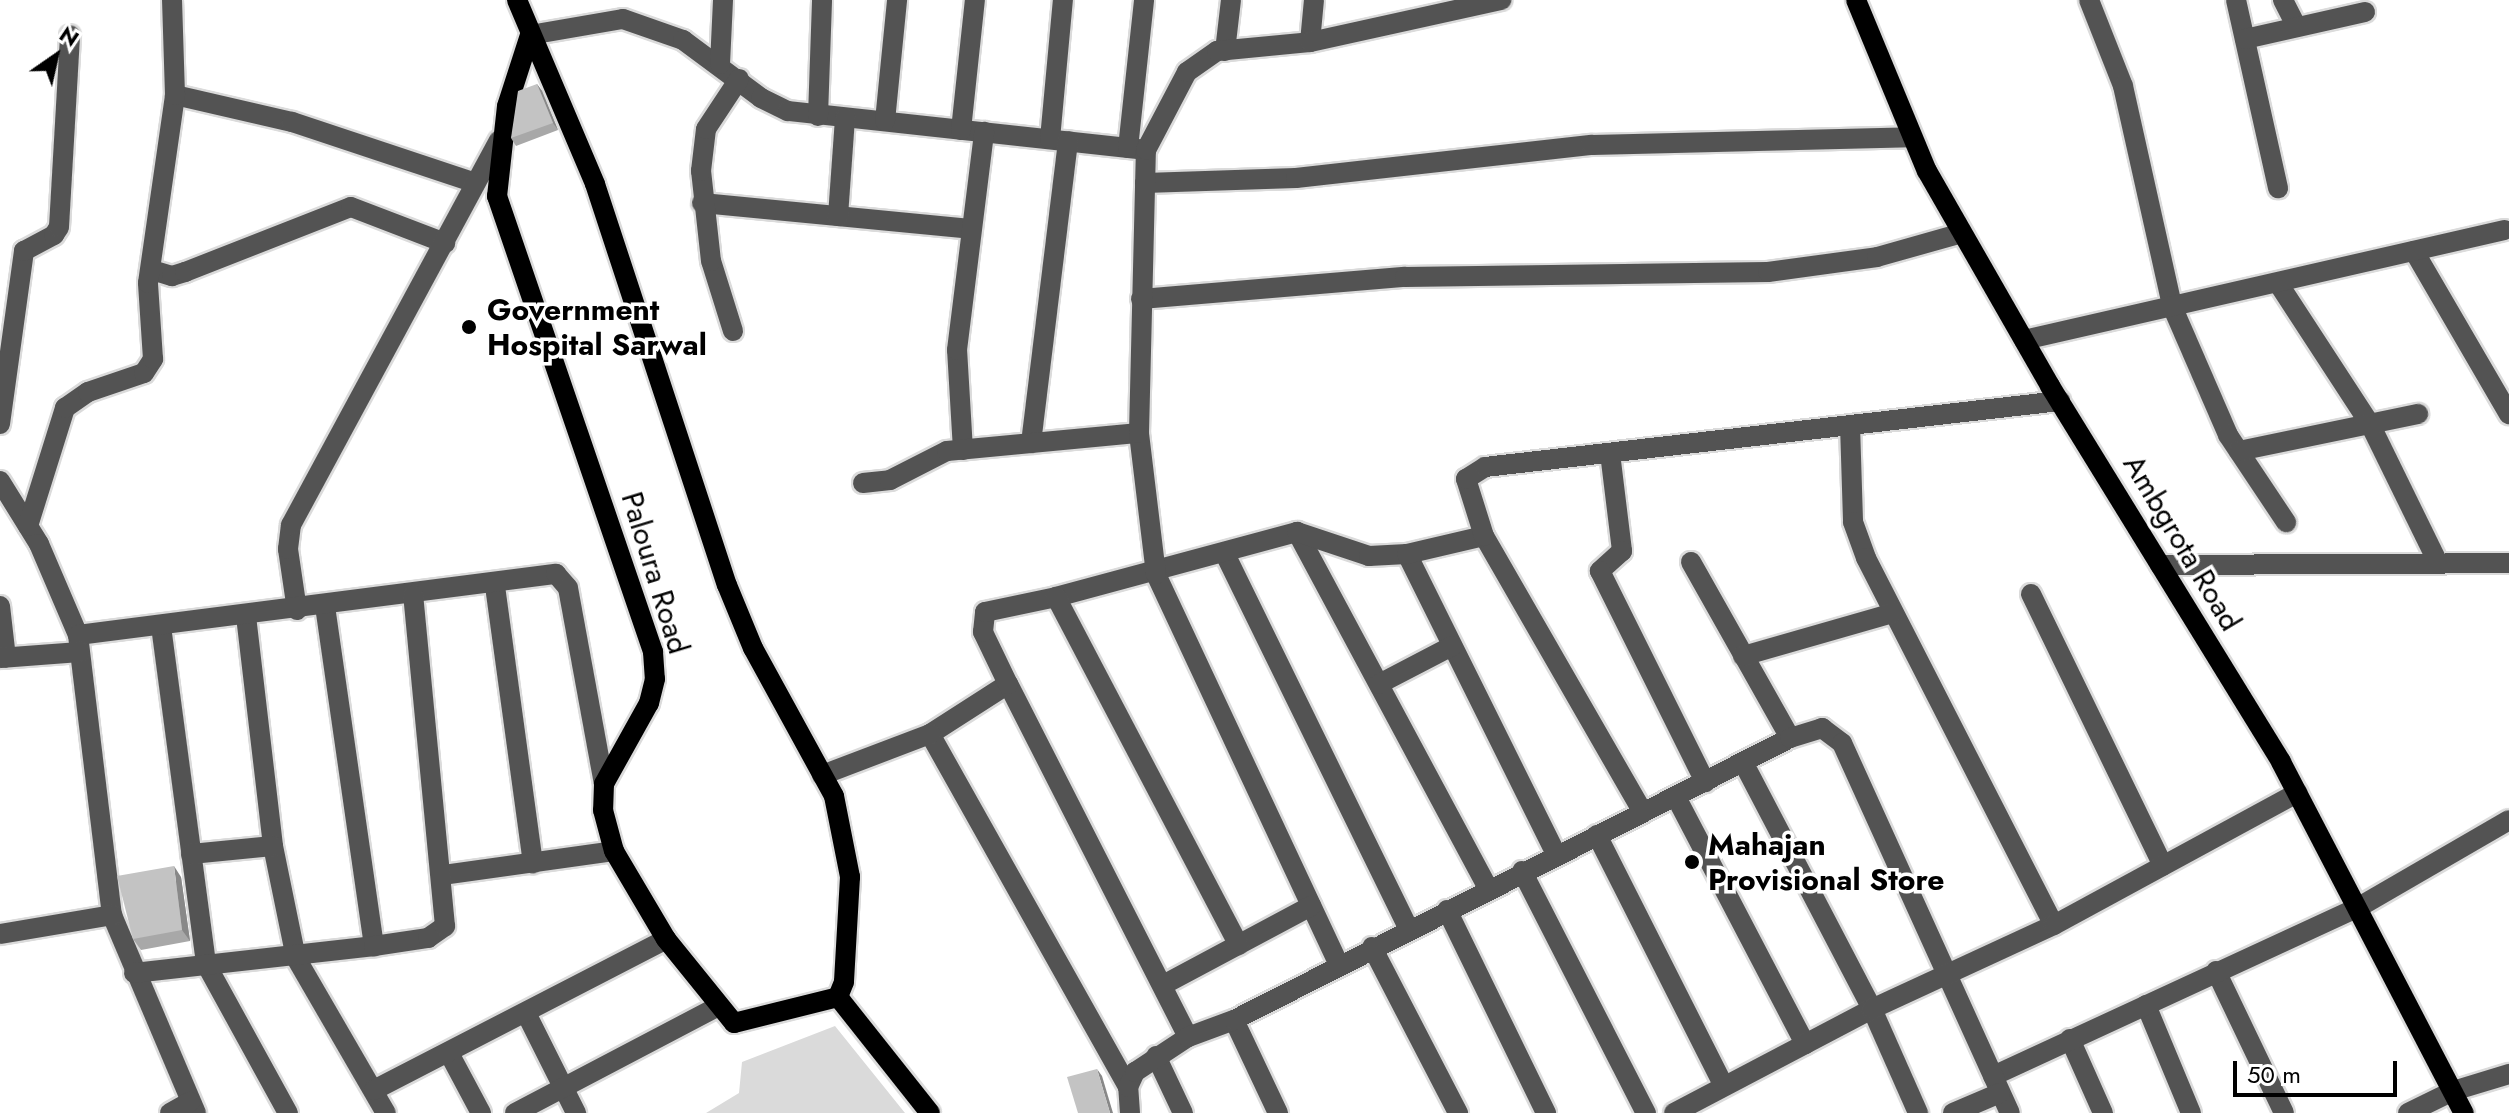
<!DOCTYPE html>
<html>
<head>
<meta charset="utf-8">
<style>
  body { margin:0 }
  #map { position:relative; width:2509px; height:1113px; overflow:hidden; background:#fff; font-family:Jost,sans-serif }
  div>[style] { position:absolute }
  .green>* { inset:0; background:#dadada }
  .roads { filter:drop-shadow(2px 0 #dbdbdb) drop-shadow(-2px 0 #dbdbdb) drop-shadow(0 2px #dbdbdb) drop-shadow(0 -2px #dbdbdb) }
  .minor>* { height:20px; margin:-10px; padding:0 10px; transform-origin:10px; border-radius:10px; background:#535353 }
  .major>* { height:20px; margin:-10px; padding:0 10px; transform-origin:10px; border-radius:10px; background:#000 }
  .wall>* { inset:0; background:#a8a8a8 }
  .shaded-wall>* { inset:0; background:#888 }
  .building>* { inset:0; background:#c3c3c3 }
  .dots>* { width:22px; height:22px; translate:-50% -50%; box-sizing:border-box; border:4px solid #fff; border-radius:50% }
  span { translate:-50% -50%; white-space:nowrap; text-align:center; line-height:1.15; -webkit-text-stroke:7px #fff; paint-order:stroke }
  .poi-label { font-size:30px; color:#000; font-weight:700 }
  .left { translate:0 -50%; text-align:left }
  .street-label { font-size:30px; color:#000 }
  .north { position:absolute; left:16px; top:16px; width:80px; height:80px; -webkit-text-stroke:6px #fff; paint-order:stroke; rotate:34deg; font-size:22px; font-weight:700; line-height:32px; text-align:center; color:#000 }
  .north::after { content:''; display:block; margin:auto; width:28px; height:36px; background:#000; clip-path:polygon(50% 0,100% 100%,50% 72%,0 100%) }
  .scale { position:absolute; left:2233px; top:1061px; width:164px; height:36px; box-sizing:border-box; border:4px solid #000; border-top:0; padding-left:10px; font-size:24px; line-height:28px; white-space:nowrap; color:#000; -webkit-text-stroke:6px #fff; paint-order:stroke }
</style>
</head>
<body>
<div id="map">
  <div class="green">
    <div style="clip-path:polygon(835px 1026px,905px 1113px,706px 1113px,739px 1093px,742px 1062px)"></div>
  </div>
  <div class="roads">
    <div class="minor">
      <div style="left:2089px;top:0;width:92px;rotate:68.4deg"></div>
      <div style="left:2123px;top:86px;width:225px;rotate:77.4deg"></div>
      <div style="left:2172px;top:306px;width:141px;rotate:66.5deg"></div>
      <div style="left:2228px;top:435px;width:105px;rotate:56.3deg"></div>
      <div style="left:2236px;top:0;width:193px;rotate:77.4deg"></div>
      <div style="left:2283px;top:0;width:30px;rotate:63deg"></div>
      <div style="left:530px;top:35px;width:94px;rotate:-9.8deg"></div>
      <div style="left:623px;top:19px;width:64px;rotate:19.3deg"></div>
      <div style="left:683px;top:40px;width:97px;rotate:36.6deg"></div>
      <div style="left:761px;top:98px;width:30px;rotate:26deg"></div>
      <div style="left:788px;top:111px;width:360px;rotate:6.2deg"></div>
      <div style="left:2245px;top:39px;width:123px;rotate:-12.7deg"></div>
      <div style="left:1310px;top:42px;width:42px;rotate:-84.6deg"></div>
      <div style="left:1225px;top:51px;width:51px;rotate:-83.3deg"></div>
      <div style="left:720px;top:64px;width:64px;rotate:-87.3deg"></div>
      <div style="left:175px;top:95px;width:120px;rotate:13deg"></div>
      <div style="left:292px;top:122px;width:193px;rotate:18.4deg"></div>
      <div style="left:818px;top:116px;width:116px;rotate:-88deg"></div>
      <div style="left:885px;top:121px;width:122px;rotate:-84.3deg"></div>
      <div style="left:961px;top:130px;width:131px;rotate:-83.9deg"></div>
      <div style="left:1050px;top:139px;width:140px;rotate:-84.7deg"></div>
      <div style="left:1128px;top:148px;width:149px;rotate:-83.8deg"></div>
      <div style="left:1145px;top:183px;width:151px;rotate:-1.9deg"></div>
      <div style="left:1296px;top:178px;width:298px;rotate:-6.4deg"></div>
      <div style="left:1592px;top:145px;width:320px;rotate:-1.4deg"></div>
      <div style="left:702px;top:203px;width:270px;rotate:5.5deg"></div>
      <div style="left:838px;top:216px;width:98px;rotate:-85.9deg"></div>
      <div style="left:2414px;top:251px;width:189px;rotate:59.8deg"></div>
      <div style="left:152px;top:270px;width:21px;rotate:17deg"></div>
      <div style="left:172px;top:276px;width:14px;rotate:-17deg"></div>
      <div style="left:185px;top:272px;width:178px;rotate:-21.4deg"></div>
      <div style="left:351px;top:207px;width:101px;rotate:21deg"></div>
      <div style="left:2278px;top:283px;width:168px;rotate:56.9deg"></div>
      <div style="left:2370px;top:424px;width:155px;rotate:63.9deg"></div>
      <div style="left:1141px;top:299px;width:265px;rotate:-4.8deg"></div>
      <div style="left:1405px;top:277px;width:363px;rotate:-0.8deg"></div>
      <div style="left:1768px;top:272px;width:110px;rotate:-7.8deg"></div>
      <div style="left:1877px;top:257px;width:88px;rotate:-15.8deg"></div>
      <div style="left:733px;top:331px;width:73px;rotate:-107.4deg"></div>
      <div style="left:711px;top:261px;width:91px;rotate:-96.3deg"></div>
      <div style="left:701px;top:171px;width:42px;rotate:-83.2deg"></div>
      <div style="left:706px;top:129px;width:60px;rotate:-56.6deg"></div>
      <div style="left:2024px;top:340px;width:493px;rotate:-12.9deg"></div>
      <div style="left:0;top:424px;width:175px;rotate:-82.1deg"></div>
      <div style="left:24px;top:251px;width:34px;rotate:-28deg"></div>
      <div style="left:54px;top:235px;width:9px;rotate:-58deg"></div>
      <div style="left:59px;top:227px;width:192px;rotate:-86.7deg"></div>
      <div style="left:1850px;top:425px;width:97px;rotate:88.2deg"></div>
      <div style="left:1853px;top:522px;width:38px;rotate:70deg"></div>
      <div style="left:1866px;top:558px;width:412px;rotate:62.9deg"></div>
      <div style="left:1031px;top:443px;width:304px;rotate:-83deg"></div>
      <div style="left:963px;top:450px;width:100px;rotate:-93.4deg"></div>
      <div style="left:957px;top:350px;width:220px;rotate:-82.9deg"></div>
      <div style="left:2239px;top:451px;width:183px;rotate:-11.7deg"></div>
      <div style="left:1610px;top:453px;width:99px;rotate:83deg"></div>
      <div style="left:1622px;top:551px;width:30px;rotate:138deg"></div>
      <div style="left:1600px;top:571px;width:236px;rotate:63.5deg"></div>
      <div style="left:0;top:481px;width:74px;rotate:58.2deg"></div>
      <div style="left:39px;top:544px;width:99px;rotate:66.8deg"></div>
      <div style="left:78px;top:635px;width:282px;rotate:83.1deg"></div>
      <div style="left:112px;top:915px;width:215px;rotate:67deg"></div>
      <div style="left:863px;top:483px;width:27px;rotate:-6deg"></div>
      <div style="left:890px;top:480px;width:64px;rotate:-27deg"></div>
      <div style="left:947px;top:451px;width:193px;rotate:-5.4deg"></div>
      <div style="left:28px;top:526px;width:124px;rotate:-72.6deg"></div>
      <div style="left:65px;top:408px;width:28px;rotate:-35deg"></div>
      <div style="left:88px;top:392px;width:59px;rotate:-18.7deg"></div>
      <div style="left:144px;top:373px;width:17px;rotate:-57deg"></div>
      <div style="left:153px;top:359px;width:76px;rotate:-93.8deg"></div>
      <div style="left:148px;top:283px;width:190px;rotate:-81.8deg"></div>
      <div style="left:175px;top:95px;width:95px;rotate:-91.8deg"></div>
      <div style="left:1297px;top:532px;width:404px;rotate:61.8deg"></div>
      <div style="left:1484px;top:536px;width:319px;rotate:60.1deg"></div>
      <div style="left:1225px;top:554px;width:418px;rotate:63.9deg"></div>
      <div style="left:1407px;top:554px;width:335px;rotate:63.6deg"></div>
      <div style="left:1691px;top:562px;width:202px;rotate:60.6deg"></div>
      <div style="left:2160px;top:565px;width:349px;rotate:-0.3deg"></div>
      <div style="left:495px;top:586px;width:280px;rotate:82.2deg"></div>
      <div style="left:2031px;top:594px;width:302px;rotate:64.1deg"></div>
      <div style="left:1056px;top:597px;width:250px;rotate:-15.1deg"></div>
      <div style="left:1297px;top:532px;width:76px;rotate:18.4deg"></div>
      <div style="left:1369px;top:556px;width:38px;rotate:-3deg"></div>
      <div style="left:1407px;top:554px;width:79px;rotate:-13.2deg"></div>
      <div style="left:1484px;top:536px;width:60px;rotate:-107.5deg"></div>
      <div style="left:1466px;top:479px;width:22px;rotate:-32deg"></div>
      <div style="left:1485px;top:467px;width:579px;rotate:-6.55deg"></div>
      <div style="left:0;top:606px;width:52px;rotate:83.4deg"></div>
      <div style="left:325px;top:606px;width:344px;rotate:81.8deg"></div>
      <div style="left:297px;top:610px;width:62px;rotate:-98.4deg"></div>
      <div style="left:288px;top:549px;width:24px;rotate:-83deg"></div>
      <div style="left:291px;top:525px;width:437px;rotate:-61.6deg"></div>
      <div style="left:246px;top:616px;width:232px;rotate:83.3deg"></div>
      <div style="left:273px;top:846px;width:114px;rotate:78.4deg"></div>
      <div style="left:296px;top:958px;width:179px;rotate:59.9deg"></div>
      <div style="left:161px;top:626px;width:341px;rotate:82.4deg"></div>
      <div style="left:206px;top:964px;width:170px;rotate:61.2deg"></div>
      <div style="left:78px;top:635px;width:482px;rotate:-7.3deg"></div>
      <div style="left:556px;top:574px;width:18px;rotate:49deg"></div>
      <div style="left:568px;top:588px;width:199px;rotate:79.6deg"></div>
      <div style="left:1743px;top:656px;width:156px;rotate:-16deg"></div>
      <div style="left:0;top:658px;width:80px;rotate:-4.3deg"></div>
      <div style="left:1008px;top:684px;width:93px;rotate:147.3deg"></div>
      <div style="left:930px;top:734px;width:405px;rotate:60.7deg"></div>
      <div style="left:1379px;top:684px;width:82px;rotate:-27.5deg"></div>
      <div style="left:1743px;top:762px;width:279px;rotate:62.4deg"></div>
      <div style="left:1872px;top:1009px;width:114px;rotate:66.1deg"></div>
      <div style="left:822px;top:775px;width:116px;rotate:-20.8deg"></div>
      <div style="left:1676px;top:797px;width:279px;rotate:62.4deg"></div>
      <div style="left:1597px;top:835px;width:281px;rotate:63.2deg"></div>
      <div style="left:191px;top:854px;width:82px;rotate:-5.6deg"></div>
      <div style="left:1522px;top:871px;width:272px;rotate:62.9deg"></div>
      <div style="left:443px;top:875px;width:173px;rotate:-8deg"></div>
      <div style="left:1447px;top:910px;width:226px;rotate:64deg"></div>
      <div style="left:0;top:934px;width:114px;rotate:-9.6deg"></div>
      <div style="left:1372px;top:947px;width:187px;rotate:62.6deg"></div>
      <div style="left:1339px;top:965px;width:432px;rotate:-115.1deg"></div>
      <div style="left:1156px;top:574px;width:142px;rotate:-96.9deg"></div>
      <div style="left:1139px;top:433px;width:283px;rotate:-88.6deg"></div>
      <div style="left:1146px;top:150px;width:88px;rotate:-62.3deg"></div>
      <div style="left:1187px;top:72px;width:37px;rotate:-35deg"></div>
      <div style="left:1217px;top:51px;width:93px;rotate:-5.5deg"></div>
      <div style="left:1310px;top:42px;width:196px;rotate:-12.4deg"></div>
      <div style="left:2216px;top:971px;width:157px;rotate:64.4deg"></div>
      <div style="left:134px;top:973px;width:242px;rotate:-6.4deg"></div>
      <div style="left:374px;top:946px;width:55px;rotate:-8.4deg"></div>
      <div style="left:428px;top:938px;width:21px;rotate:-35deg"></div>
      <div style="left:445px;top:926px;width:332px;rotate:-95.5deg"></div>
      <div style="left:1163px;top:985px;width:168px;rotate:-28.1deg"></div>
      <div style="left:2146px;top:1005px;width:117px;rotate:67.4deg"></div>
      <div style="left:526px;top:1013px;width:112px;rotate:63.4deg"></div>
      <div style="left:1234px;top:1020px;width:103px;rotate:64.7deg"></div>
      <div style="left:1188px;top:1037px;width:396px;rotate:-117deg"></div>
      <div style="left:1008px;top:684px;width:58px;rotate:-115.7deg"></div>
      <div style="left:983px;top:632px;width:20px;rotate:-84deg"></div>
      <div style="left:985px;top:612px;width:73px;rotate:-11.9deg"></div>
      <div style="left:1056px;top:597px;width:393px;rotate:62.3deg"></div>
      <div style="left:2070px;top:1039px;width:81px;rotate:66deg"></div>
      <div style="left:450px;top:1055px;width:66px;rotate:61.9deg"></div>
      <div style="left:1156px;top:1056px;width:63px;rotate:64.7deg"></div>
      <div style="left:1993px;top:1076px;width:403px;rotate:-24.8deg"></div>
      <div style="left:2359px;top:907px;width:173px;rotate:-30.1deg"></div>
      <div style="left:374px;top:1090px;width:329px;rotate:-27.3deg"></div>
      <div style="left:170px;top:1113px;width:23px;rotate:-29deg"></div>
      <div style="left:515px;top:1113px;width:228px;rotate:-27.7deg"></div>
      <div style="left:1130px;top:1113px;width:26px;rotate:-94deg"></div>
      <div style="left:1128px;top:1087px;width:17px;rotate:-65deg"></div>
      <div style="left:1135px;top:1072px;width:64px;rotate:-33.4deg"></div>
      <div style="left:1188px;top:1037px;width:49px;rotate:-20.3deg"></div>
      <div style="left:1234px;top:1020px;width:623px;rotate:-26.89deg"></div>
      <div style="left:1790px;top:738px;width:34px;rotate:-17deg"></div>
      <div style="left:1822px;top:728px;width:25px;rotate:37deg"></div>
      <div style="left:1842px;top:743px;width:406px;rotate:65.6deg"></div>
      <div style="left:1674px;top:1113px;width:224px;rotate:-27.7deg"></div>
      <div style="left:1872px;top:1009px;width:200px;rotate:-24.8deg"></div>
      <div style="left:2054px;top:925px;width:277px;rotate:-28.5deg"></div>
      <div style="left:1953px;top:1113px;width:51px;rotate:-23.1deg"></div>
      <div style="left:2408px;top:1113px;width:50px;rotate:-26.1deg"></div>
      <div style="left:2453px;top:1091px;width:59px;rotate:-16.9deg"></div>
    </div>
    <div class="major">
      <div style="left:517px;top:0;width:200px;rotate:67deg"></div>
      <div style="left:595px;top:184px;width:422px;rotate:71.8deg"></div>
      <div style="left:727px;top:585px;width:68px;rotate:67.6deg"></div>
      <div style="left:753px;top:648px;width:169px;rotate:61.3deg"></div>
      <div style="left:834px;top:796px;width:83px;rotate:78.8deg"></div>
      <div style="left:850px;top:877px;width:105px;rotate:93.3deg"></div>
      <div style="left:844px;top:982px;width:16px;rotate:112deg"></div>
      <div style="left:1856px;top:0;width:185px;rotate:67.5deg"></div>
      <div style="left:1927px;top:171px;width:248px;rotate:60.2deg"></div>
      <div style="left:2050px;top:386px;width:441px;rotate:58.4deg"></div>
      <div style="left:2281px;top:762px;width:396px;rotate:62.5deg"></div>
      <div style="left:530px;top:35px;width:75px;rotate:107.9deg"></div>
      <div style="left:507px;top:106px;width:91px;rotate:96.3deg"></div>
      <div style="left:497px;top:196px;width:482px;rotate:71.1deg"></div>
      <div style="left:653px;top:652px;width:27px;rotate:86deg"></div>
      <div style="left:655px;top:679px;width:25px;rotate:104deg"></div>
      <div style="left:649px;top:703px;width:93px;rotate:119.1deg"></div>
      <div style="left:604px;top:784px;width:26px;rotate:92deg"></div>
      <div style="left:603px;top:810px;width:42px;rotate:75deg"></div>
      <div style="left:614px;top:851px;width:102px;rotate:59.4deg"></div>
      <div style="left:666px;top:939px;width:108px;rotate:51deg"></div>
      <div style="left:734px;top:1023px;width:107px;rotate:-14deg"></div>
      <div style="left:838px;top:997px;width:148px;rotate:51.6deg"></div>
    </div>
  </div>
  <div class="wall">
    <div style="clip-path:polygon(537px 84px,542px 91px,558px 130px,516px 146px,511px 138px)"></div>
    <div style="clip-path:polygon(181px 877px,190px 941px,141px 950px,133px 939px)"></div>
  </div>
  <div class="shaded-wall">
    <div style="clip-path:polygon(537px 84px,542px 91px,558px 130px,553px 123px)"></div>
    <div style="clip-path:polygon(174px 866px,181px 877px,190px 941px,182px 930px)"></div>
    <div style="clip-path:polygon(1097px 1069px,1102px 1076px,1113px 1113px,1110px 1113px)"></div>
  </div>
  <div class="building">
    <div style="clip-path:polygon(537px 84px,553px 123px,511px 138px,518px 91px)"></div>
    <div style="clip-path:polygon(174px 866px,182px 930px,133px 939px,117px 876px)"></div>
    <div style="clip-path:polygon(1097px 1069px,1110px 1113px,1078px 1113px,1067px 1077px)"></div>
  </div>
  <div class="dots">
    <div style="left:469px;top:327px;background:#000"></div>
    <div style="left:1692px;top:862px;background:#000"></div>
  </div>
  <div class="poi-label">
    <span class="left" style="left:487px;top:327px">Government<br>Hospital Sarwal</span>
    <span class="left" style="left:1708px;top:862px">Mahajan<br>Provisional Store</span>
  </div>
  <div class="street-label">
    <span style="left:2182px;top:543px;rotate:59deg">Ambgrota Road</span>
    <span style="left:655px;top:573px;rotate:73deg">Paloura Road</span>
  </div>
  <div class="north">N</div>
  <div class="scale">50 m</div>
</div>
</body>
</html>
